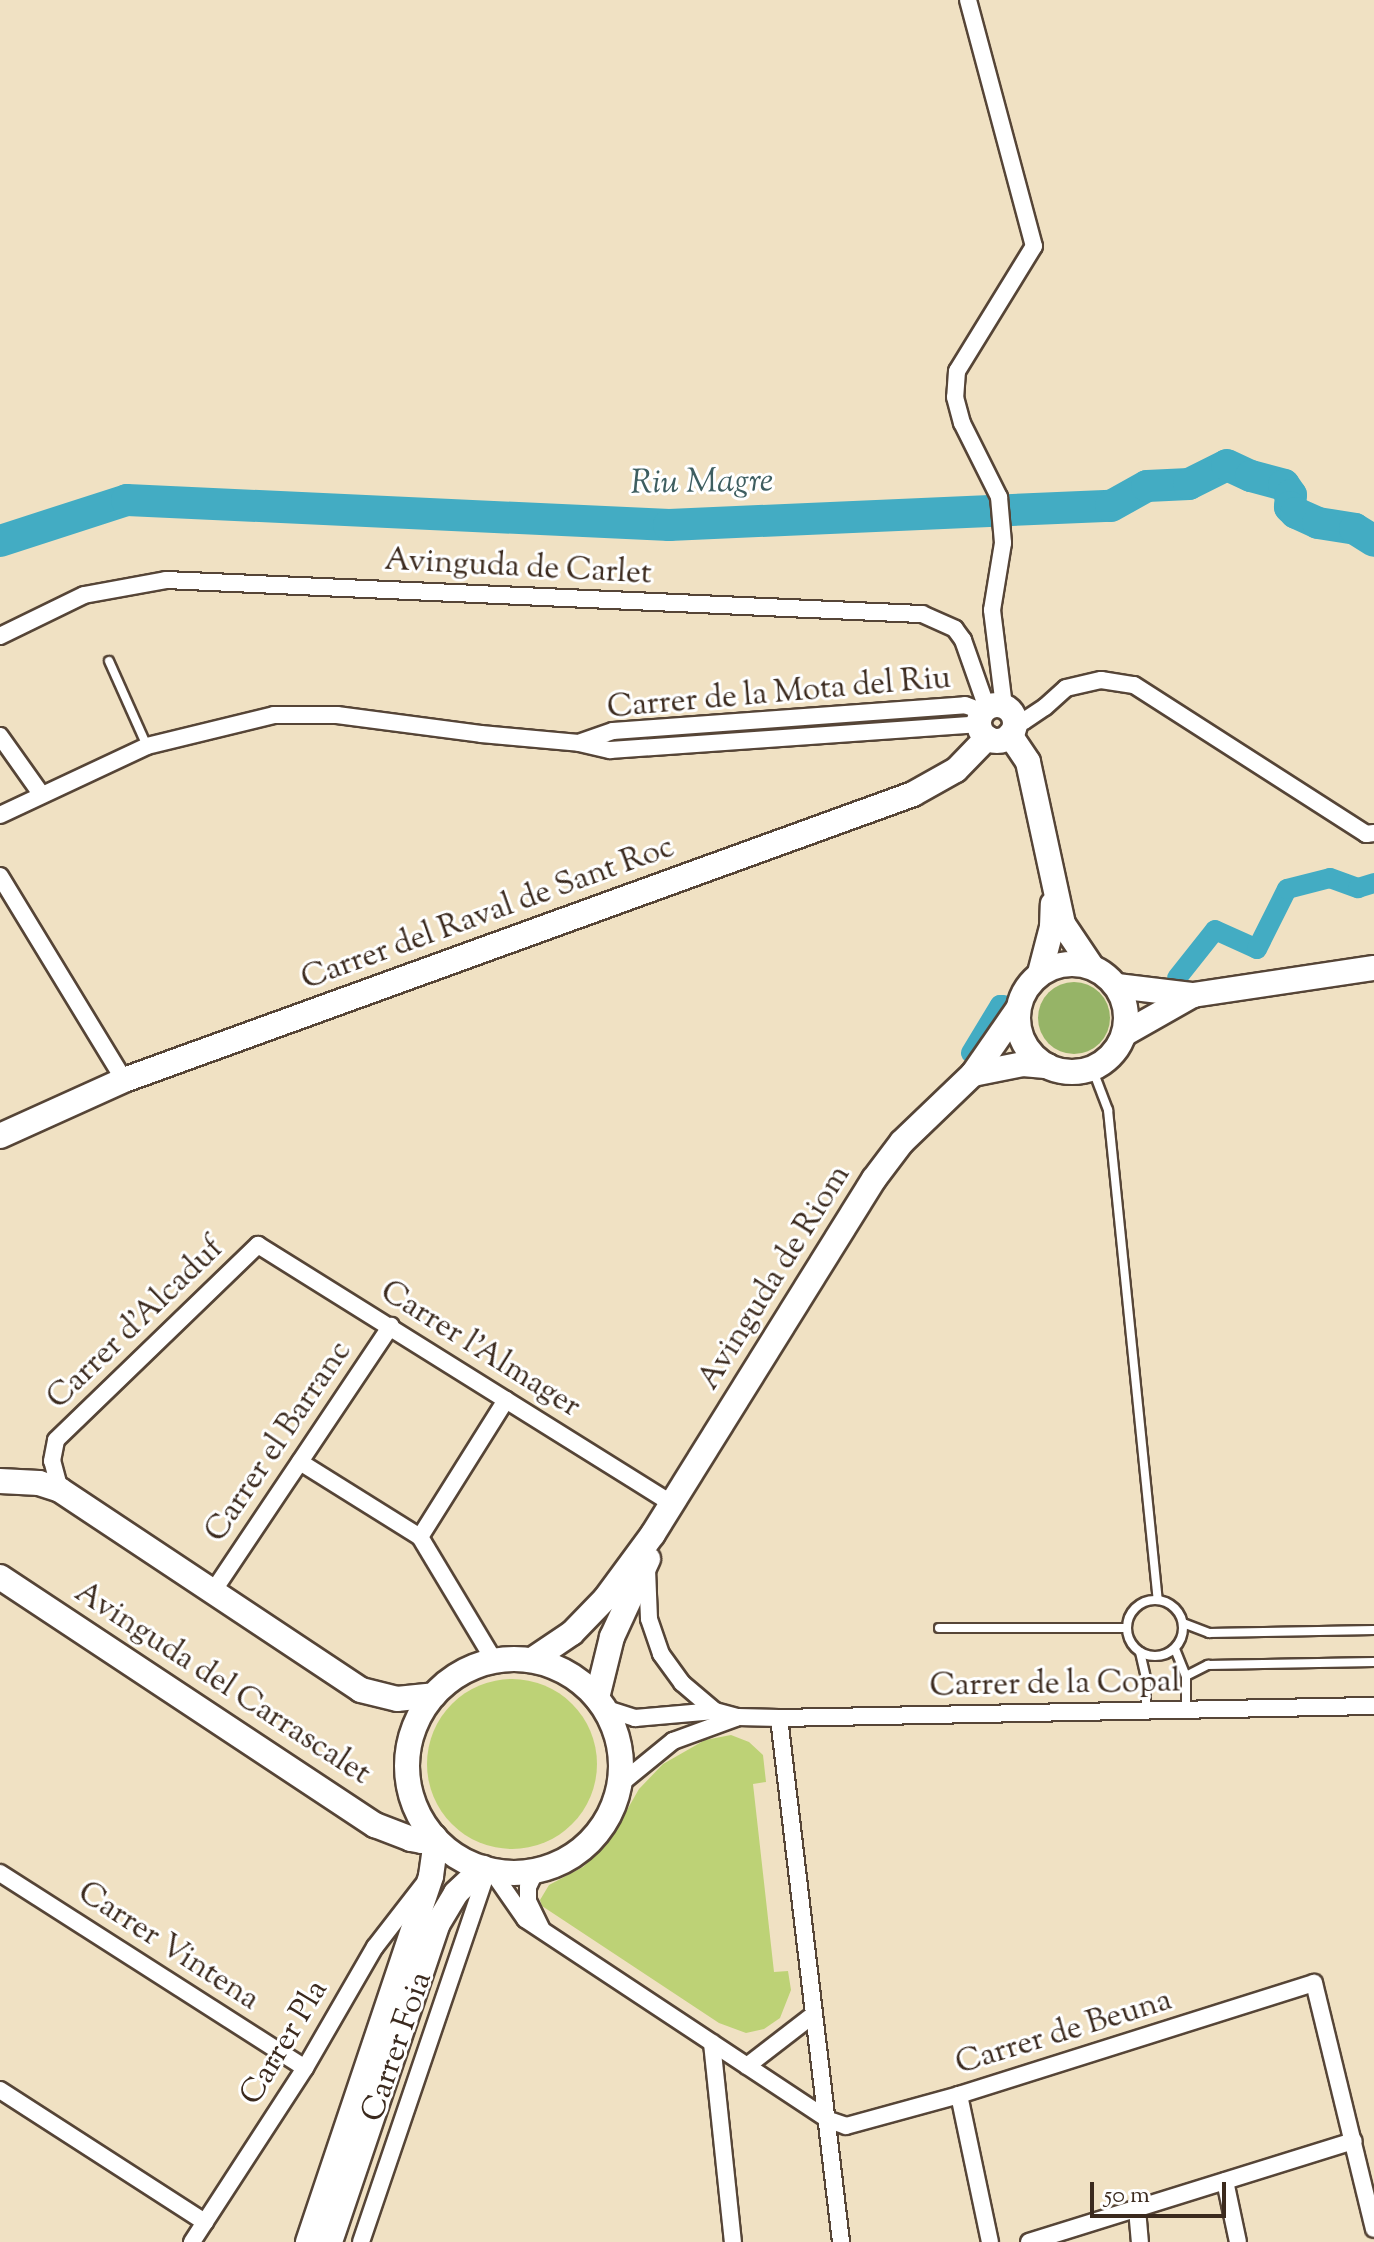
<!DOCTYPE html>
<html>
<head>
<meta charset="utf-8">
<style>
  body { margin:0 }
  #map { position:relative; width:1374px; height:2242px; overflow:hidden; background:#f0e1c3; font-family:"Sorts Mill Goudy",serif }
  div>[style] { position:absolute }
  .green>* { inset:0; background:#bdd276 }
  .round { border-radius:50% }
  .forest>* { inset:0; background:#96b467 }
  .canal>* { height:20px; margin:-10px; padding:0 10px; transform-origin:10px; border-radius:10px; background:#43acc3 }
  .river>* { height:32px; margin:-16px; padding:0 16px; transform-origin:16px; border-radius:16px; background:#43acc3 }
  .roads { filter:drop-shadow(2px 0 #564537) drop-shadow(-2px 0 #564537) drop-shadow(0 2px #564537) drop-shadow(0 -2px #564537) }
  .lane>* { height:8px; margin:-4px; padding:0 4px; transform-origin:4px; border-radius:4px; background:#fff }
  .lane>.ring { margin:-4px; padding:0; box-sizing:content-box; background:none; border:8px solid #fff; border-radius:50% }
  .street>* { height:16px; margin:-8px; padding:0 8px; transform-origin:8px; border-radius:8px; background:#fff }
  .secondary>* { height:24px; margin:-12px; padding:0 12px; transform-origin:12px; border-radius:12px; background:#fff }
  .secondary>.ring { margin:-12px; padding:0; box-sizing:content-box; background:none; border:24px solid #fff; border-radius:50% }
  span { translate:-50% -50%; white-space:nowrap; text-align:center; line-height:1.15; -webkit-text-stroke:6px #fff; paint-order:stroke }
  .street-label { font-size:32px; color:#3b2a1e }
  .water-label { font-size:34px; color:#3e5e60; font-style:italic }
  .scale { position:absolute; left:1090px; top:2182px; width:136px; height:36px; box-sizing:border-box; border:4px solid #3b2a1e; border-top:0; padding-left:10px; font-size:24px; line-height:28px; white-space:nowrap; color:#3b2a1e; -webkit-text-stroke:6px #fff; paint-order:stroke }
</style>
</head>
<body>
<div id="map">
  <div class="green">
    <div class="round" style="left:427px;top:1679px;width:170px;height:170px"></div>
    <div style="clip-path:polygon(731px 1735px,749px 1742px,763px 1755px,766px 1782px,753px 1784px,774px 1972px,788px 1971px,791px 1990px,780px 2018px,764px 2029px,746px 2033px,719px 2023px,542px 1906px,540px 1900px,549px 1885px,583px 1867px,608px 1843px,639px 1789px,663px 1764px,705px 1740px)"></div>
  </div>
  <div class="forest">
    <div class="round" style="left:1038px;top:982px;width:72px;height:72px"></div>
  </div>
  <div class="canal">
    <div style="left:1177px;top:978px;width:61px;rotate:-51.6deg"></div>
    <div style="left:1215px;top:930px;width:46px;rotate:24.3deg"></div>
    <div style="left:1257px;top:949px;width:67px;rotate:-63.4deg"></div>
    <div style="left:1287px;top:889px;width:44px;rotate:-14.3deg"></div>
    <div style="left:1330px;top:878px;width:30px;rotate:20deg"></div>
    <div style="left:1358px;top:888px;width:17px;rotate:-17deg"></div>
    <div style="left:971px;top:1053px;width:56px;rotate:-58.9deg"></div>
    <div style="left:1000px;top:1005px;width:4px"></div>
  </div>
  <div class="river">
    <div style="left:0;top:541px;width:133px;rotate:-17.9deg"></div>
    <div style="left:127px;top:500px;width:543px;rotate:2.64deg"></div>
    <div style="left:669px;top:525px;width:442px;rotate:-2.5deg"></div>
    <div style="left:1111px;top:506px;width:41px;rotate:-29.1deg"></div>
    <div style="left:1147px;top:486px;width:42px;rotate:-2.7deg"></div>
    <div style="left:1189px;top:484px;width:42px;rotate:-26.6deg"></div>
    <div style="left:1227px;top:465px;width:26px;rotate:25deg"></div>
    <div style="left:1251px;top:476px;width:34px;rotate:15deg"></div>
    <div style="left:1284px;top:485px;width:12px;rotate:55deg"></div>
    <div style="left:1291px;top:495px;width:12px;rotate:95deg"></div>
    <div style="left:1290px;top:507px;width:8px;rotate:45deg"></div>
    <div style="left:1296px;top:513px;width:24px;rotate:24deg"></div>
    <div style="left:1318px;top:523px;width:37px;rotate:9deg"></div>
    <div style="left:1355px;top:529px;width:22px;rotate:32deg"></div>
  </div>
  <div class="roads">
    <div class="lane">
      <div style="left:109px;top:661px;width:93px;rotate:65.9deg"></div>
      <div style="left:1092px;top:1068px;width:45px;rotate:69.1deg"></div>
      <div style="left:1108px;top:1110px;width:492px;rotate:84.2deg"></div>
      <div class="ring" style="left:1127px;top:1600px;width:48px;height:48px"></div>
      <div style="left:1183px;top:1623px;width:28px;rotate:21deg"></div>
      <div style="left:1209px;top:1633px;width:165px;rotate:-1deg"></div>
      <div style="left:939px;top:1628px;width:188px"></div>
      <div style="left:1175px;top:1649px;width:29px;rotate:68deg"></div>
      <div style="left:1186px;top:1676px;width:33px;rotate:90deg"></div>
      <div style="left:1140px;top:1652px;width:28px;rotate:77deg"></div>
      <div style="left:1146px;top:1679px;width:32px;rotate:90deg"></div>
      <div style="left:1186px;top:1676px;width:25px;rotate:-27deg"></div>
      <div style="left:1208px;top:1665px;width:166px;rotate:-1deg"></div>
    </div>
    <div class="street">
      <div style="left:968px;top:0;width:255px;rotate:75deg"></div>
      <div style="left:1034px;top:246px;width:147px;rotate:121.6deg"></div>
      <div style="left:957px;top:371px;width:26px;rotate:94deg"></div>
      <div style="left:955px;top:397px;width:27px;rotate:75deg"></div>
      <div style="left:962px;top:423px;width:83px;rotate:63.4deg"></div>
      <div style="left:999px;top:497px;width:46px;rotate:85deg"></div>
      <div style="left:1003px;top:543px;width:68px;rotate:99.3deg"></div>
      <div style="left:992px;top:610px;width:97px;rotate:82.9deg"></div>
      <div style="left:0;top:636px;width:93px;rotate:-26deg"></div>
      <div style="left:84px;top:595px;width:83px;rotate:-10.4deg"></div>
      <div style="left:166px;top:580px;width:757px;rotate:2.58deg"></div>
      <div style="left:922px;top:614px;width:36px;rotate:24deg"></div>
      <div style="left:955px;top:629px;width:14px;rotate:54deg"></div>
      <div style="left:963px;top:640px;width:72px;rotate:70.6deg"></div>
      <div style="left:1015px;top:723px;width:9px;rotate:-13deg"></div>
      <div style="left:1024px;top:721px;width:25px;rotate:-34deg"></div>
      <div style="left:1045px;top:707px;width:28px;rotate:-42deg"></div>
      <div style="left:1066px;top:688px;width:36px;rotate:-13deg"></div>
      <div style="left:1101px;top:680px;width:33px;rotate:9deg"></div>
      <div style="left:1134px;top:685px;width:276px;rotate:32.7deg"></div>
      <div style="left:1366px;top:834px;width:8px;rotate:-7deg"></div>
      <div style="left:0;top:736px;width:71px;rotate:54.7deg"></div>
      <div style="left:581px;top:742px;width:34px;rotate:-19deg"></div>
      <div style="left:613px;top:731px;width:353px;rotate:-4.2deg"></div>
      <div style="left:965px;top:705px;width:19px;rotate:21deg"></div>
      <div style="left:0;top:815px;width:162px;rotate:-25.1deg"></div>
      <div style="left:147px;top:746px;width:131px;rotate:-13.7deg"></div>
      <div style="left:274px;top:715px;width:63px"></div>
      <div style="left:337px;top:715px;width:145px;rotate:7.5deg"></div>
      <div style="left:481px;top:734px;width:98px;rotate:5.2deg"></div>
      <div style="left:579px;top:743px;width:32px;rotate:13deg"></div>
      <div style="left:610px;top:750px;width:371px;rotate:-4deg"></div>
      <div style="left:0;top:876px;width:239px;rotate:58.7deg"></div>
      <div style="left:300px;top:1462px;width:142px;rotate:32deg"></div>
      <div style="left:420px;top:1537px;width:144px;rotate:59deg"></div>
      <div style="left:60px;top:1490px;width:30px;rotate:-105deg"></div>
      <div style="left:52px;top:1461px;width:21px;rotate:-79deg"></div>
      <div style="left:56px;top:1440px;width:281px;rotate:-44deg"></div>
      <div style="left:258px;top:1245px;width:488px;rotate:32deg"></div>
      <div style="left:420px;top:1537px;width:162px;rotate:-57.9deg"></div>
      <div style="left:647px;top:1569px;width:50px;rotate:87.7deg"></div>
      <div style="left:649px;top:1619px;width:37px;rotate:71deg"></div>
      <div style="left:661px;top:1654px;width:36px;rotate:54deg"></div>
      <div style="left:682px;top:1683px;width:43px;rotate:40.3deg"></div>
      <div style="left:214px;top:1590px;width:318px;rotate:-56.2deg"></div>
      <div style="left:604px;top:1708px;width:33px;rotate:18deg"></div>
      <div style="left:635px;top:1718px;width:80px;rotate:-5deg"></div>
      <div style="left:715px;top:1711px;width:24px;rotate:15deg"></div>
      <div style="left:738px;top:1717px;width:41px;rotate:1.4deg"></div>
      <div style="left:779px;top:1718px;width:595px;rotate:-1.16deg"></div>
      <div style="left:779px;top:1718px;width:528px;rotate:83.25deg"></div>
      <div style="left:619px;top:1785px;width:70px;rotate:-39.2deg"></div>
      <div style="left:673px;top:1741px;width:67px;rotate:-20.1deg"></div>
      <div style="left:491px;top:1870px;width:60px;rotate:55.2deg"></div>
      <div style="left:525px;top:1919px;width:364px;rotate:33.5deg"></div>
      <div style="left:829px;top:2120px;width:18px;rotate:19deg"></div>
      <div style="left:846px;top:2126px;width:117px;rotate:-15.3deg"></div>
      <div style="left:959px;top:2095px;width:372px;rotate:-17.5deg"></div>
      <div style="left:1314px;top:1983px;width:253px;rotate:76.3deg"></div>
      <div style="left:536px;top:1870px;width:19px;rotate:115deg"></div>
      <div style="left:528px;top:1887px;width:14px;rotate:90deg"></div>
      <div style="left:528px;top:1901px;width:30px;rotate:64deg"></div>
      <div style="left:0;top:1873px;width:362px;rotate:32.6deg"></div>
      <div style="left:712px;top:2043px;width:200px;rotate:84deg"></div>
      <div style="left:747px;top:2066px;width:83px;rotate:-37.7deg"></div>
      <div style="left:0;top:2090px;width:244px;rotate:32.8deg"></div>
      <div style="left:959px;top:2095px;width:150px;rotate:78.1deg"></div>
      <div style="left:1225px;top:2181px;width:62px;rotate:78deg"></div>
      <div style="left:1137px;top:2209px;width:33px;rotate:85deg"></div>
      <div style="left:192px;top:2242px;width:207px;rotate:-57deg"></div>
      <div style="left:305px;top:2068px;width:140px;rotate:-60deg"></div>
      <div style="left:375px;top:1947px;width:78px;rotate:-52.3deg"></div>
      <div style="left:361px;top:2242px;width:394px;rotate:-71.2deg"></div>
      <div style="left:1029px;top:2242px;width:340px;rotate:-17.3deg"></div>
    </div>
    <div class="secondary">
      <div class="ring" style="left:979px;top:705px;width:12px;height:12px"></div>
      <div style="left:1010px;top:735px;width:32px;rotate:56deg"></div>
      <div style="left:1028px;top:762px;width:166px;rotate:77.8deg"></div>
      <div style="left:1063px;top:924px;width:52px;rotate:56deg"></div>
      <div class="ring" style="left:1018px;top:964px;width:84px;height:84px"></div>
      <div style="left:1040px;top:973px;width:48px;rotate:-75.4deg"></div>
      <div style="left:1052px;top:927px;width:23px;rotate:-88deg"></div>
      <div style="left:1117px;top:986px;width:77px;rotate:6.8deg"></div>
      <div style="left:1193px;top:995px;width:183px;rotate:-8.5deg"></div>
      <div style="left:1124px;top:1034px;width:79px;rotate:-29.5deg"></div>
      <div style="left:973px;top:1074px;width:51px;rotate:-11.3deg"></div>
      <div style="left:1023px;top:1064px;width:25px;rotate:5deg"></div>
      <div style="left:0;top:1136px;width:136px;rotate:-24.3deg"></div>
      <div style="left:124px;top:1080px;width:839px;rotate:-19.92deg"></div>
      <div style="left:913px;top:794px;width:49px;rotate:-29.2deg"></div>
      <div style="left:956px;top:770px;width:45px;rotate:-45.9deg"></div>
      <div style="left:0;top:1481px;width:39px;rotate:3deg"></div>
      <div style="left:39px;top:1483px;width:22px;rotate:18deg"></div>
      <div style="left:60px;top:1490px;width:361px;rotate:33.6deg"></div>
      <div style="left:361px;top:1690px;width:37px;rotate:14deg"></div>
      <div style="left:397px;top:1699px;width:37px;rotate:-6deg"></div>
      <div style="left:0;top:1577px;width:450px;rotate:33.5deg"></div>
      <div style="left:375px;top:1825px;width:39px;rotate:21deg"></div>
      <div style="left:411px;top:1839px;width:11px;rotate:10deg"></div>
      <div style="left:422px;top:1841px;width:13px;rotate:-18deg"></div>
      <div class="ring" style="left:407px;top:1659px;width:190px;height:190px"></div>
      <div style="left:532px;top:1660px;width:48px;rotate:-34deg"></div>
      <div style="left:572px;top:1633px;width:47px;rotate:-45.9deg"></div>
      <div style="left:605px;top:1599px;width:81px;rotate:-53.6deg"></div>
      <div style="left:653px;top:1534px;width:418px;rotate:-58.1deg"></div>
      <div style="left:874px;top:1179px;width:46px;rotate:-52.9deg"></div>
      <div style="left:902px;top:1142px;width:98px;rotate:-43.8deg"></div>
      <div style="left:973px;top:1074px;width:79px;rotate:-55.3deg"></div>
      <div style="left:597px;top:1698px;width:63px;rotate:-76.2deg"></div>
      <div style="left:612px;top:1637px;width:86px;rotate:-65.2deg"></div>
      <div style="left:308px;top:2242px;width:386px;rotate:-71.4deg"></div>
      <div style="left:431px;top:1876px;width:37px;rotate:-82deg"></div>
      <div style="left:330px;top:2242px;width:335px;rotate:-71.3deg"></div>
      <div style="left:437px;top:1925px;width:37px;rotate:-59deg"></div>
      <div style="left:456px;top:1893px;width:37px;rotate:-43deg"></div>
    </div>
  </div>
  <div class="street-label">
    <span style="left:518px;top:568px;rotate:3deg">Avinguda de Carlet</span>
    <span style="left:779px;top:694px;rotate:-5deg">Carrer de la Mota del Riu</span>
    <span style="left:488px;top:914px;rotate:-20deg">Carrer del Raval de Sant Roc</span>
    <span style="left:775px;top:1278px;rotate:-58deg">Avinguda de Riom</span>
    <span style="left:136px;top:1324px;rotate:-44deg">Carrer d'Alcaduf</span>
    <span style="left:480px;top:1350px;rotate:32deg">Carrer l'Almager</span>
    <span style="left:279px;top:1442px;rotate:-56deg">Carrer el Barranc</span>
    <span style="left:222px;top:1684px;rotate:33deg">Avinguda del Carrascalet</span>
    <span style="left:1055px;top:1685px;rotate:-1deg">Carrer de la Copal</span>
    <span style="left:168px;top:1947px;rotate:33deg">Carrer Vintena</span>
    <span style="left:1064px;top:2033px;rotate:-17deg">Carrer de Beuna</span>
    <span style="left:285px;top:2043px;rotate:-59deg">Carrer Pla</span>
    <span style="left:398px;top:2047px;rotate:-71deg">Carrer Foia</span>
  </div>
  <div class="water-label">
    <span style="left:702px;top:483px;rotate:-1deg">Riu Magre</span>
  </div>
  <div class="scale">50 m</div>
</div>
</body>
</html>
